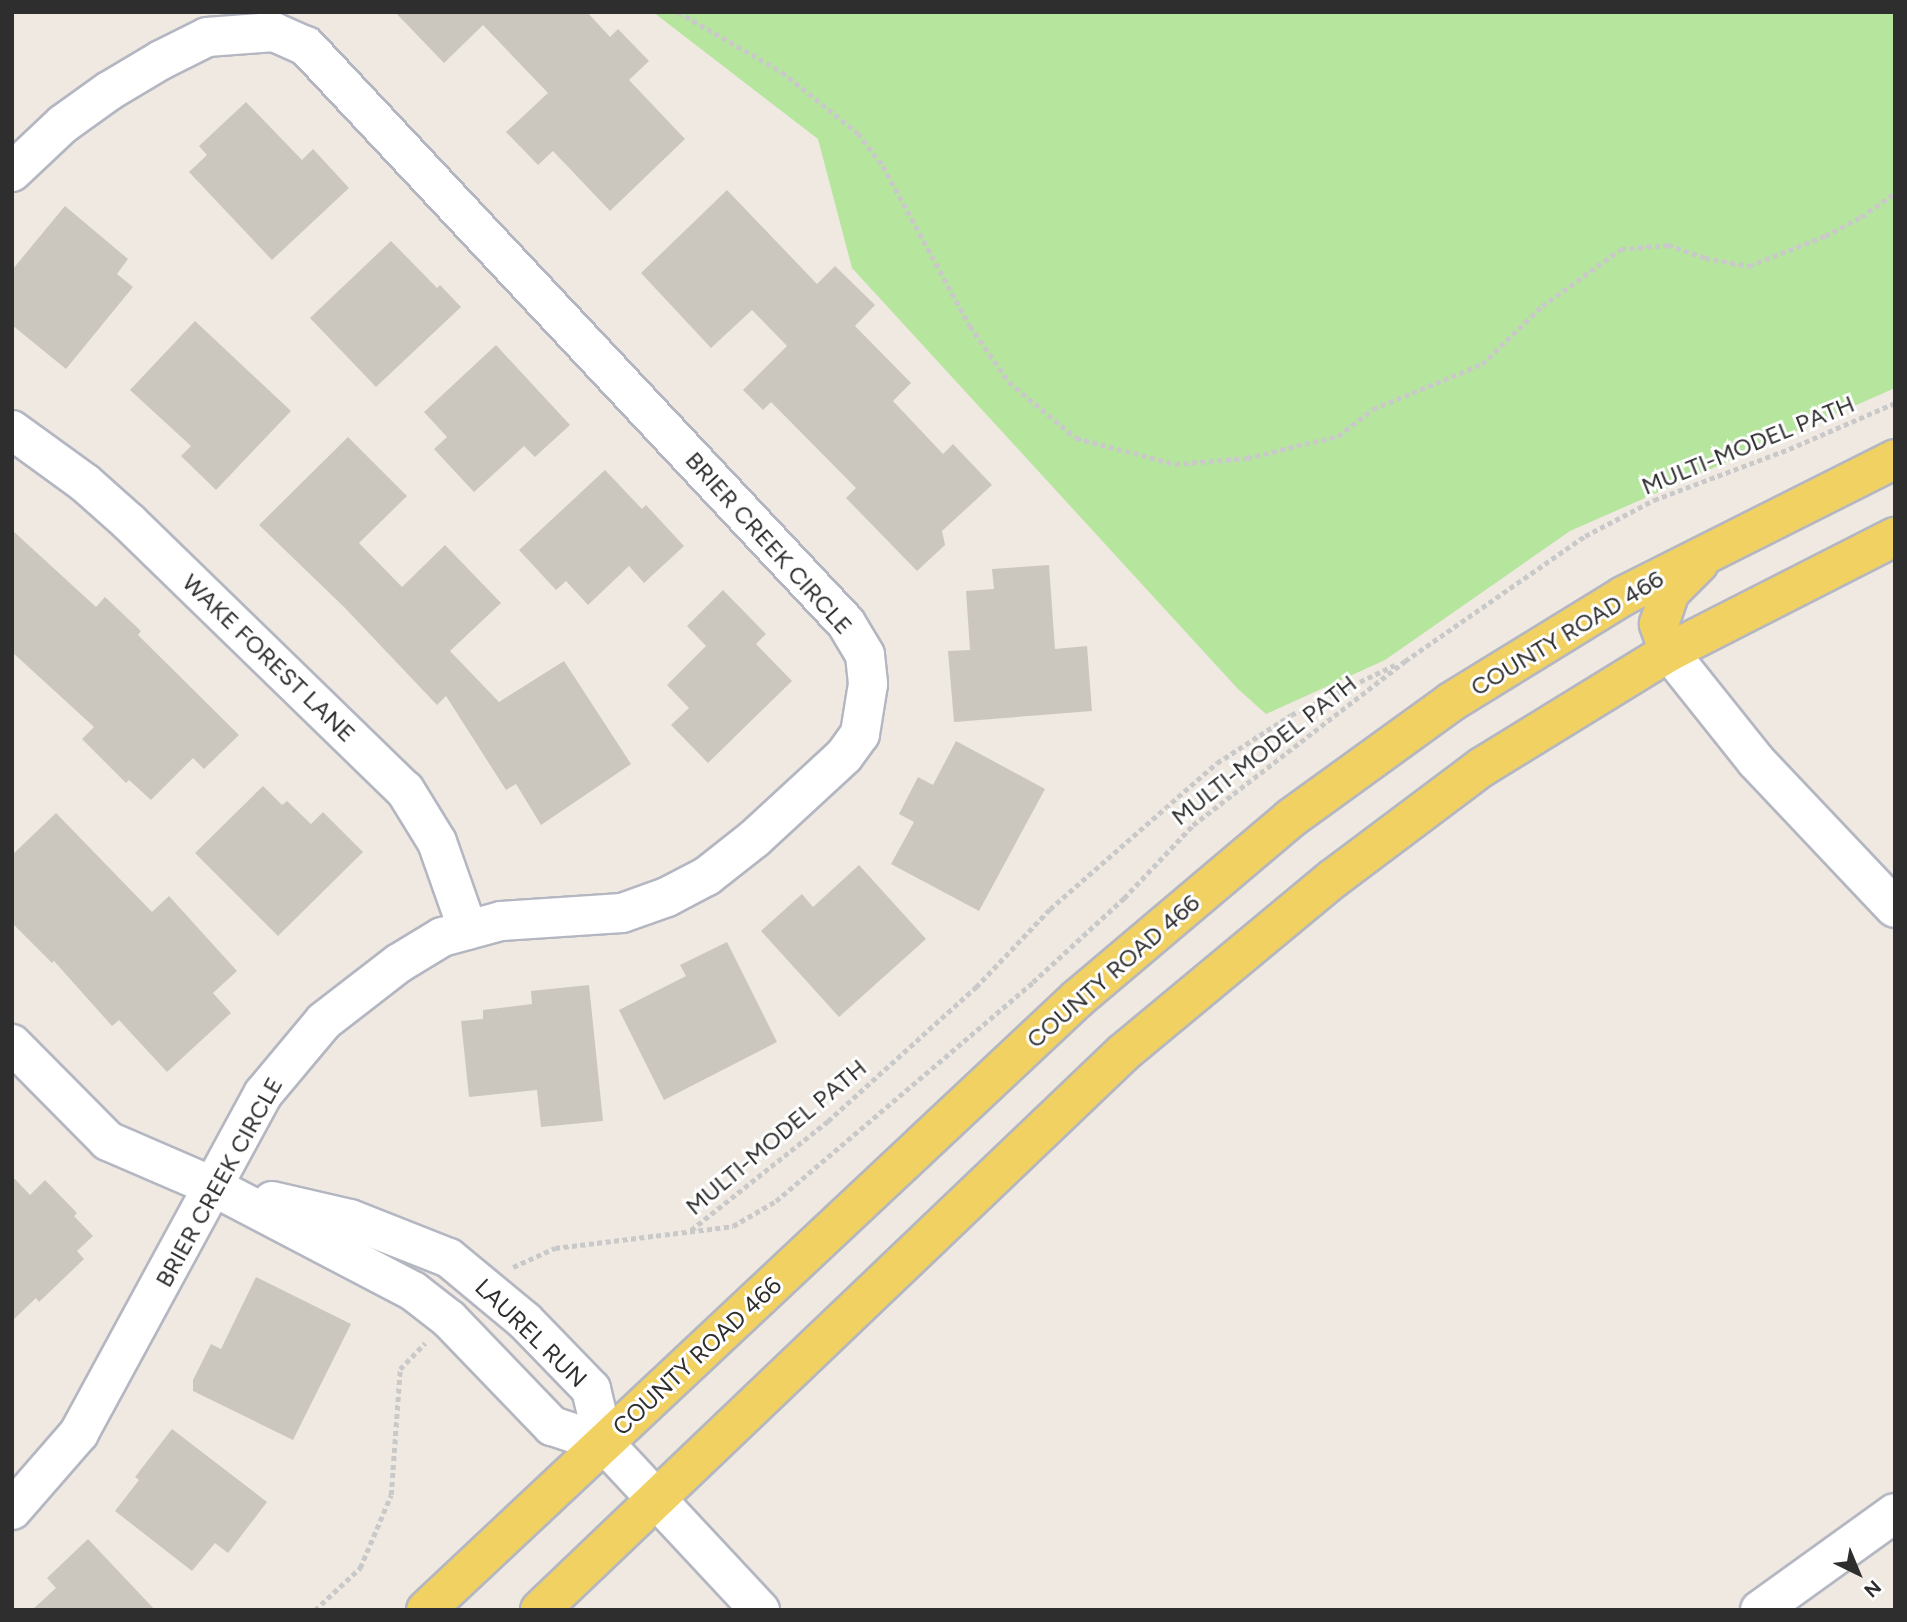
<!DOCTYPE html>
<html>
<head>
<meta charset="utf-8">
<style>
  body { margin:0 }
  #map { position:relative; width:1907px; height:1622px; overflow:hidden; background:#efe9e1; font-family:Figtree,sans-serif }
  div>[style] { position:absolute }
  .green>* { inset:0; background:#b6e59e }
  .building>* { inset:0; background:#cbc7bf }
  .path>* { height:4.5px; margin-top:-2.25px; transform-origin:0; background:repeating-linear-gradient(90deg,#c9c9c9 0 5px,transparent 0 8.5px) }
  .roads { filter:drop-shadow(2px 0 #b4b7c1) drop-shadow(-2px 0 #b4b7c1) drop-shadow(0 2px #b4b7c1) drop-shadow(0 -2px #b4b7c1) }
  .minor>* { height:38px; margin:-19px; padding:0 19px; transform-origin:19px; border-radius:19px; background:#fff }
  .major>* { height:38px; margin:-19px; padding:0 19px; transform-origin:19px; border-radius:19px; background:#f2d163 }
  span { translate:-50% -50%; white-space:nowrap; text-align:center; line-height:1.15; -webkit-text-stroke:6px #fff; paint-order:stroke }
  .street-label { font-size:24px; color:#2e2e2e }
  .frame { position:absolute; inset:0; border:14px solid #2e2e2e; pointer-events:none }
  .north { position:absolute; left:1823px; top:1538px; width:70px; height:70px; -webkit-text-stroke:5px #fff; paint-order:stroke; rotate:137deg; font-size:19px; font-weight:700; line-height:28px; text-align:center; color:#2e2e2e }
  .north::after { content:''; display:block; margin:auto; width:24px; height:32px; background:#2e2e2e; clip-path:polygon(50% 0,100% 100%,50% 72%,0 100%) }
</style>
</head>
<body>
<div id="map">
  <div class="green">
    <div style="clip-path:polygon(653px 12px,1895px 12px,1895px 388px,1570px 531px,1385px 660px,1266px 714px,1238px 689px,852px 268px,818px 139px)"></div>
  </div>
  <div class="building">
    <div style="clip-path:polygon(395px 12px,587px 12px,610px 37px,618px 29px,649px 61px,629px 80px,685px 139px,610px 211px,553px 151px,538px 165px,506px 132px,548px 93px,483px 25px,444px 63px)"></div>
    <div style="clip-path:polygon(246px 102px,302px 160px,313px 149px,349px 188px,272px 260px,189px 172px,207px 155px,199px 146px)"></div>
    <div style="clip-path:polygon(727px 190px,817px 284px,835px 266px,875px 305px,855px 326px,911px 383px,893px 401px,943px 454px,953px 444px,992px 485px,942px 531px,945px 545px,917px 571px,846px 498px,856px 488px,771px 402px,763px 410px,743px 390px,787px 346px,752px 310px,711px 348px,641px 273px)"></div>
    <div style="clip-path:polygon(65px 206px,128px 259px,117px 274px,133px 287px,66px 369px,12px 325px,12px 270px)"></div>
    <div style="clip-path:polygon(391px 241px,437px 288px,440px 285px,461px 307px,376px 387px,310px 318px)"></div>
    <div style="clip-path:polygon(195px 321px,291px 411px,216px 490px,181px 456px,191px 446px,130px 390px)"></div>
    <div style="clip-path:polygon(496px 345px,570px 425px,535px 457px,524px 446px,474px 492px,434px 449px,447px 437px,424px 412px)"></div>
    <div style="clip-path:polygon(348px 437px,407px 496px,359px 543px,402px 587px,445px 545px,501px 603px,450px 651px,499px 702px,564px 661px,631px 764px,541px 825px,516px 784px,506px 790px,446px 696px,437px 705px,344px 607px,259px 525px)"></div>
    <div style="clip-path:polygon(605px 470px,642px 509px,646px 505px,684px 546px,644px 583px,629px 566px,588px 605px,566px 581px,556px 590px,519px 550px)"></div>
    <div style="clip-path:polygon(12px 530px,96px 607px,105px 597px,141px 631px,138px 635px,239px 735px,204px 769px,193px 758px,151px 800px,129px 780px,126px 783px,82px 739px,94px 727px,12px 652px)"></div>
    <div style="clip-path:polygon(1049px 565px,1055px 649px,1087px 646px,1092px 711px,954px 722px,948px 651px,970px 650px,966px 591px,994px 589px,992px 569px)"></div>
    <div style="clip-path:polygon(723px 590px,766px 634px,756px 644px,792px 681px,708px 763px,671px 725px,689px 708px,667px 685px,706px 646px,687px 626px)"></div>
    <div style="clip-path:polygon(956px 741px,1045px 789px,979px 911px,891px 864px,914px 822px,899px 814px,918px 777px,933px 785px)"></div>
    <div style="clip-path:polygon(263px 786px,282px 805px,287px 801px,311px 824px,323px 812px,363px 852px,278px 936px,195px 853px)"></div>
    <div style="clip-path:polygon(56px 813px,152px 912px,169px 896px,237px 971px,213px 993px,231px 1013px,167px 1072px,119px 1020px,112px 1026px,54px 961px,52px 963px,12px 923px,12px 855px)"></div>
    <div style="clip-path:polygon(859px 865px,926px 939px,839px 1017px,761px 931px,802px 894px,813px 907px)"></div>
    <div style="clip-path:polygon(727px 942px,777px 1042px,664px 1100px,619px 1010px,686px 976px,680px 965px)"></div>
    <div style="clip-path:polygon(589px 985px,603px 1121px,541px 1127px,537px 1090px,469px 1097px,461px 1021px,483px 1019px,483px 1010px,532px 1004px,531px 991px)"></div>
    <div style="clip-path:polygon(12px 1176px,30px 1195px,45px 1180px,77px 1213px,74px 1216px,93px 1236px,77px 1251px,84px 1259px,39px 1302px,36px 1298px,12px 1321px)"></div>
    <div style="clip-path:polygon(256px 1277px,351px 1324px,293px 1440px,193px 1391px,193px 1380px,211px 1344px,221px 1349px)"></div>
    <div style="clip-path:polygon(172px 1429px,267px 1502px,228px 1553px,215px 1543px,192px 1571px,115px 1511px,139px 1480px,135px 1477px)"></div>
    <div style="clip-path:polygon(88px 1539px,155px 1610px,32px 1610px,56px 1588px,47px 1578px)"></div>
  </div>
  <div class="path">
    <div style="left:678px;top:12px;width:120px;rotate:30deg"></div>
    <div style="left:782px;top:72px;width:97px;rotate:38.8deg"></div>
    <div style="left:858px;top:133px;width:41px;rotate:52.9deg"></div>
    <div style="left:883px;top:166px;width:182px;rotate:61.5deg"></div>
    <div style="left:970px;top:326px;width:68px;rotate:55.1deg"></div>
    <div style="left:1009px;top:382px;width:87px;rotate:39.9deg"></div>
    <div style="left:1076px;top:438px;width:102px;rotate:14.7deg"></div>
    <div style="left:1175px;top:464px;width:72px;rotate:-4.8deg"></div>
    <div style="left:1247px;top:458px;width:94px;rotate:-13.6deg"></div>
    <div style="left:1338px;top:436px;width:44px;rotate:-37.6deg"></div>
    <div style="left:1373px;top:409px;width:118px;rotate:-22.4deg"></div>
    <div style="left:1482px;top:364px;width:83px;rotate:-44deg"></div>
    <div style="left:1542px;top:306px;width:97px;rotate:-35.8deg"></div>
    <div style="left:1621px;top:249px;width:47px;rotate:-4.9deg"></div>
    <div style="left:1668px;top:245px;width:39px;rotate:19deg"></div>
    <div style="left:1705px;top:258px;width:45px;rotate:10.3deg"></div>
    <div style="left:1749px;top:266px;width:82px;rotate:-21.5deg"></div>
    <div style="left:1825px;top:236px;width:41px;rotate:-27.8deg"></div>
    <div style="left:1861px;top:217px;width:42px;rotate:-35.2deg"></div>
    <div style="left:691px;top:1230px;width:175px;rotate:-38.5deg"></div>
    <div style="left:828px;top:1121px;width:200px;rotate:-42.2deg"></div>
    <div style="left:976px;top:987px;width:108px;rotate:-46.5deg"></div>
    <div style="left:1050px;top:909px;width:222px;rotate:-41.2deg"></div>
    <div style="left:1217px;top:763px;width:88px;rotate:-33deg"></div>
    <div style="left:1291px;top:715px;width:115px;rotate:-25.7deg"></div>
    <div style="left:513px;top:1267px;width:46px;rotate:-24.3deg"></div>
    <div style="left:555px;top:1248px;width:179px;rotate:-7deg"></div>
    <div style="left:733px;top:1226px;width:50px;rotate:-30.2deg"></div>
    <div style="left:776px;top:1201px;width:338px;rotate:-40.4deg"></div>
    <div style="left:1033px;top:982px;width:124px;rotate:-42.7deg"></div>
    <div style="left:1124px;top:898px;width:100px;rotate:-46.6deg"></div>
    <div style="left:1193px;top:825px;width:268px;rotate:-37.7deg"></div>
    <div style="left:1405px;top:661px;width:219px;rotate:-34.8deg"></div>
    <div style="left:1585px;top:536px;width:78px;rotate:-27.6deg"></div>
    <div style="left:1654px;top:500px;width:144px;rotate:-20.7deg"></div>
    <div style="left:1789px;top:449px;width:116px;rotate:-23.5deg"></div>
    <div style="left:315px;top:1610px;width:62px;rotate:-43deg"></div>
    <div style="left:360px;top:1568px;width:79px;rotate:-67deg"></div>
    <div style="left:391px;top:1495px;width:126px;rotate:-85.9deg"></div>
    <div style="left:400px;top:1369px;width:36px;rotate:-46deg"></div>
  </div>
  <div class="roads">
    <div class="minor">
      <div style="left:12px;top:172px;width:70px;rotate:-43.3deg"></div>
      <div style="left:63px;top:124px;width:57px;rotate:-35.7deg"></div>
      <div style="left:109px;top:91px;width:61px;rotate:-30.8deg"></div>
      <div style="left:161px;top:60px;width:51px;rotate:-26.6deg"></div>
      <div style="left:207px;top:37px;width:67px;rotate:-4.3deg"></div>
      <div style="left:274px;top:32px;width:35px;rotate:24deg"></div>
      <div style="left:306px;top:46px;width:790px;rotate:46.9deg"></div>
      <div style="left:846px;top:623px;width:37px;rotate:59deg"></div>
      <div style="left:865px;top:655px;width:29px;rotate:84deg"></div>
      <div style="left:868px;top:684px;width:51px;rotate:99.1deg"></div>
      <div style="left:860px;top:734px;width:27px;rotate:126deg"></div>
      <div style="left:844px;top:756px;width:122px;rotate:137.3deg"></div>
      <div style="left:754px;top:839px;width:60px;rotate:141.8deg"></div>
      <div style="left:707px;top:876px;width:45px;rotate:152.3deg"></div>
      <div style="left:667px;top:897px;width:48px;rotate:160.4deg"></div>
      <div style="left:622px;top:913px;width:121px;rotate:176.2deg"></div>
      <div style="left:501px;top:921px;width:61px;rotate:164.8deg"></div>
      <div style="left:442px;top:937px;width:50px;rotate:148.8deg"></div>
      <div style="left:399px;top:963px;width:95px;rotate:142.3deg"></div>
      <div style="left:324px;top:1021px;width:95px;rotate:129.9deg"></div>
      <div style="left:263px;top:1094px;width:386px;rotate:118.5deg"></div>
      <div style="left:79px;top:1433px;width:102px;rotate:131deg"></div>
      <div style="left:12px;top:430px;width:90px;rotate:36deg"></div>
      <div style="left:85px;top:483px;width:60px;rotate:41.6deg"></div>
      <div style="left:130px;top:523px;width:383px;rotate:44.2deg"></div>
      <div style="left:405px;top:790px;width:61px;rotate:58.4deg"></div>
      <div style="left:437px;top:842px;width:93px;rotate:70.6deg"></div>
      <div style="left:1669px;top:652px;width:139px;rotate:51.4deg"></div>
      <div style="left:1756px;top:761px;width:202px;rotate:46.6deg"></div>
      <div style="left:12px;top:1044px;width:136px;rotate:45.3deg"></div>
      <div style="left:108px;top:1141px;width:113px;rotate:23.4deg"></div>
      <div style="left:212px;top:1186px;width:227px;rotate:27.6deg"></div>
      <div style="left:413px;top:1291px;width:46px;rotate:37.9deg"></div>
      <div style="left:449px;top:1319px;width:149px;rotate:46.1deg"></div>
      <div style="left:552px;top:1426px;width:55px;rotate:18.1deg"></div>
      <div style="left:604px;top:1443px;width:229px;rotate:47deg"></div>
      <div style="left:272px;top:1201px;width:80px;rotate:13deg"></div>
      <div style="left:350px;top:1219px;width:106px;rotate:21.5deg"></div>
      <div style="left:449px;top:1258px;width:99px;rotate:39.7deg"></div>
      <div style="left:525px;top:1321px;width:95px;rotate:45.9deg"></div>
      <div style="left:591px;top:1389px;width:56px;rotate:76.5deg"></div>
      <div style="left:1760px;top:1610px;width:166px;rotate:-35.7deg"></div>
    </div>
    <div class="major">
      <div style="left:1669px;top:652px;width:30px;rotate:-110deg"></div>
      <div style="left:1659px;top:624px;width:34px;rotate:-71deg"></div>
      <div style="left:1670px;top:592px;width:41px;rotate:-45deg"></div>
      <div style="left:426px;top:1610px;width:893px;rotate:-43.18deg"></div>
      <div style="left:1077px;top:999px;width:280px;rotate:-40.2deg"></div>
      <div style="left:1291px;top:818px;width:198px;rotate:-35.9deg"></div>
      <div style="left:1451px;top:702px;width:202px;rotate:-31.6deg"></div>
      <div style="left:1623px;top:596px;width:305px;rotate:-26.7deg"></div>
      <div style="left:540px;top:1610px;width:806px;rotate:-43.69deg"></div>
      <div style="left:1123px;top:1053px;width:274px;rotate:-39.7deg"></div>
      <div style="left:1334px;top:878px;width:185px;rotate:-36.9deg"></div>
      <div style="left:1482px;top:767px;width:220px;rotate:-31.6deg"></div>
      <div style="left:1669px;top:652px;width:254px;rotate:-27deg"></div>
    </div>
  </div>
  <div class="street-label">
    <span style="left:1748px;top:445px;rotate:-22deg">MULTI-MODEL PATH</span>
    <span style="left:769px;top:543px;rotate:48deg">BRIER CREEK CIRCLE</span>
    <span style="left:1567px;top:633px;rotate:-31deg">COUNTY ROAD 466</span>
    <span style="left:269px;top:658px;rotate:44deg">WAKE FOREST LANE</span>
    <span style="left:1264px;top:750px;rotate:-38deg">MULTI-MODEL PATH</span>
    <span style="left:1113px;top:971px;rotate:-41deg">COUNTY ROAD 466</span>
    <span style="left:776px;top:1137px;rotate:-40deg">MULTI-MODEL PATH</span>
    <span style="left:219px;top:1182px;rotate:-61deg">BRIER CREEK CIRCLE</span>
    <span style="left:531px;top:1333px;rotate:44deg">LAUREL RUN</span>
    <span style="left:697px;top:1356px;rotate:-43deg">COUNTY ROAD 466</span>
  </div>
  <div class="frame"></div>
  <div class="north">N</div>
</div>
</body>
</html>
